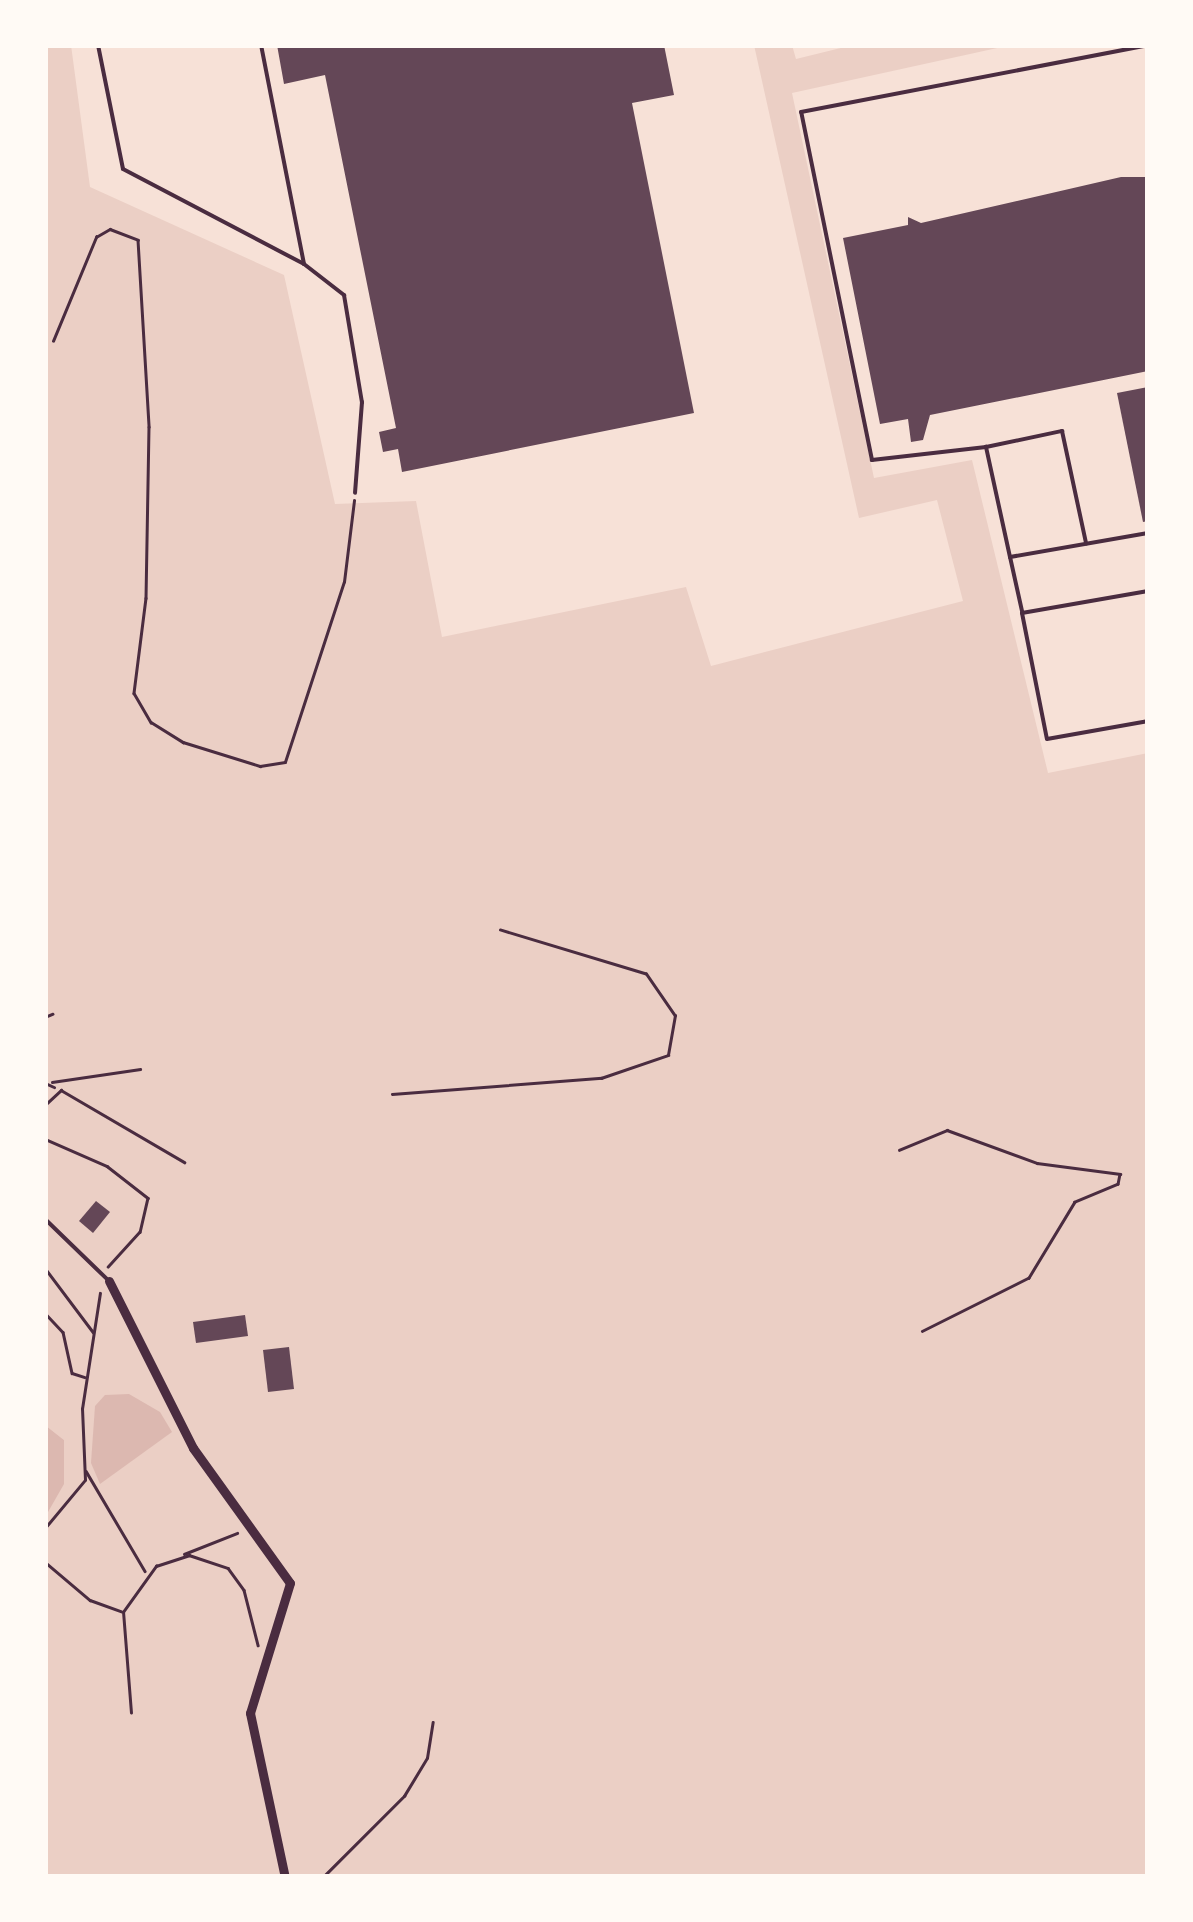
<!DOCTYPE html>
<html>
<head>
<meta charset="utf-8">
<style>
  body { margin:0 }
  #map { position:relative; width:1193px; height:1922px; overflow:hidden; background:#f7e1d7; font-family:"DM Sans",sans-serif }
  div>[style] { position:absolute }
  .green>* { inset:0; background:#ebcfc5 }
  .water>* { inset:0; background:#dcb8b0 }
  .building>* { inset:0; background:#644757 }
  .path>* { height:2.5px; margin:-1.25px; padding:0 1.25px; transform-origin:1.25px; border-radius:1.25px; background:#4a2c40 }
  .service>* { height:4px; margin:-2px; padding:0 2px; transform-origin:2px; border-radius:2px; background:#4a2c40 }
  .minor>* { height:9px; margin:-4.5px; padding:0 4.5px; transform-origin:4.5px; border-radius:4.5px; background:#4a2c40 }
  span { translate:-50% -50%; white-space:nowrap; text-align:center; line-height:1.15; -webkit-text-stroke:8px #fffaf5; paint-order:stroke }
  .frame { position:absolute; inset:0; border:48px solid #fffaf5; pointer-events:none }
</style>
</head>
<body>
<div id="map">
  <div class="green">
    <div style="clip-path:polygon(45px 45px,71px 45px,90px 187px,284px 275px,335px 504px,416px 501px,442px 637px,686px 587px,711px 666px,963px 601px,937px 500px,859px 518px,754px 45px,792px 45px,796px 59px,853px 45px,1011px 45px,792px 93px,874px 478px,972px 460px,1048px 773px,1148px 753px,1148px 1877px,45px 1877px,45px 1509px,64px 1440px,45px 1425px)"></div>
  </div>
  <div class="water">
    <div style="clip-path:polygon(129px 1394px,160px 1412px,172px 1432px,100px 1484px,91px 1463px,95px 1406px,105px 1395px)"></div>
    <div style="clip-path:polygon(45px 1425px,64px 1440px,64px 1484px,48px 1512px)"></div>
  </div>
  <div class="building">
    <div style="clip-path:polygon(277px 45px,664px 45px,674px 95px,632px 103px,694px 413px,402px 472px,398px 449px,383px 452px,379px 432px,396px 428px,325px 75px,284px 84px)"></div>
    <div style="clip-path:polygon(1121px 177px,1148px 177px,1148px 371px,930px 415px,923px 440px,911px 442px,908px 419px,880px 424px,843px 238px,908px 225px,908px 217px,921px 223px)"></div>
    <div style="clip-path:polygon(1148px 387px,1148px 521px,1143px 522px,1117px 393px)"></div>
    <div style="clip-path:polygon(96px 1201px,110px 1212px,93px 1233px,79px 1221px)"></div>
    <div style="clip-path:polygon(245px 1315px,248px 1336px,196px 1343px,193px 1322px)"></div>
    <div style="clip-path:polygon(289px 1347px,294px 1389px,268px 1392px,263px 1350px)"></div>
  </div>
  <div class="path">
    <div style="left:53px;top:341px;width:113px;rotate:-67.5deg"></div>
    <div style="left:96px;top:237px;width:16px;rotate:-30deg"></div>
    <div style="left:110px;top:229px;width:30px;rotate:21deg"></div>
    <div style="left:138px;top:240px;width:187px;rotate:86.6deg"></div>
    <div style="left:149px;top:427px;width:171px;rotate:91deg"></div>
    <div style="left:146px;top:598px;width:96px;rotate:97.2deg"></div>
    <div style="left:134px;top:693px;width:34px;rotate:60deg"></div>
    <div style="left:151px;top:722px;width:38px;rotate:32deg"></div>
    <div style="left:183px;top:742px;width:81px;rotate:17.3deg"></div>
    <div style="left:260px;top:766px;width:25px;rotate:-9deg"></div>
    <div style="left:285px;top:762px;width:189px;rotate:-71.9deg"></div>
    <div style="left:344px;top:582px;width:82px;rotate:-83deg"></div>
    <div style="left:45px;top:1017px;width:8px;rotate:-23deg"></div>
    <div style="left:52px;top:1082px;width:89px;rotate:-8.4deg"></div>
    <div style="left:45px;top:1083px;width:10px;rotate:24deg"></div>
    <div style="left:392px;top:1094px;width:210px;rotate:-4.4deg"></div>
    <div style="left:601px;top:1078px;width:71px;rotate:-18.9deg"></div>
    <div style="left:668px;top:1055px;width:40px;rotate:-80deg"></div>
    <div style="left:675px;top:1016px;width:51px;rotate:-124.6deg"></div>
    <div style="left:646px;top:974px;width:152px;rotate:-163.2deg"></div>
    <div style="left:45px;top:1105px;width:22px;rotate:-43deg"></div>
    <div style="left:61px;top:1090px;width:143px;rotate:30.3deg"></div>
    <div style="left:45px;top:1139px;width:68px;rotate:23.5deg"></div>
    <div style="left:107px;top:1166px;width:52px;rotate:38deg"></div>
    <div style="left:148px;top:1198px;width:35px;rotate:103deg"></div>
    <div style="left:140px;top:1232px;width:47px;rotate:132.4deg"></div>
    <div style="left:899px;top:1150px;width:52px;rotate:-22.6deg"></div>
    <div style="left:947px;top:1130px;width:96px;rotate:20.1deg"></div>
    <div style="left:1037px;top:1163px;width:84px;rotate:7.5deg"></div>
    <div style="left:1120px;top:1174px;width:10px;rotate:101deg"></div>
    <div style="left:1118px;top:1184px;width:47px;rotate:157.3deg"></div>
    <div style="left:1075px;top:1202px;width:89px;rotate:121.2deg"></div>
    <div style="left:1029px;top:1278px;width:119px;rotate:153.4deg"></div>
    <div style="left:45px;top:1268px;width:80px;rotate:53.1deg"></div>
    <div style="left:45px;top:1313px;width:26px;rotate:47deg"></div>
    <div style="left:63px;top:1332px;width:42px;rotate:77.6deg"></div>
    <div style="left:72px;top:1373px;width:13px;rotate:18deg"></div>
    <div style="left:86px;top:1471px;width:116px;rotate:59.5deg"></div>
    <div style="left:45px;top:1528px;width:62px;rotate:-50.2deg"></div>
    <div style="left:85px;top:1480px;width:71px;rotate:-92.4deg"></div>
    <div style="left:82px;top:1409px;width:117px;rotate:-81.2deg"></div>
    <div style="left:184px;top:1554px;width:57px;rotate:-21.6deg"></div>
    <div style="left:45px;top:1562px;width:59px;rotate:40.2deg"></div>
    <div style="left:90px;top:1600px;width:33px;rotate:20deg"></div>
    <div style="left:131px;top:1713px;width:101px;rotate:-94.5deg"></div>
    <div style="left:123px;top:1612px;width:57px;rotate:-54.3deg"></div>
    <div style="left:156px;top:1566px;width:35px;rotate:-18deg"></div>
    <div style="left:189px;top:1555px;width:41px;rotate:18.4deg"></div>
    <div style="left:228px;top:1568px;width:27px;rotate:54deg"></div>
    <div style="left:244px;top:1590px;width:57px;rotate:75.7deg"></div>
    <div style="left:323px;top:1877px;width:115px;rotate:-45deg"></div>
    <div style="left:404px;top:1796px;width:44px;rotate:-58.8deg"></div>
    <div style="left:427px;top:1758px;width:36px;rotate:-81deg"></div>
  </div>
  <div class="service">
    <div style="left:98px;top:45px;width:126px;rotate:78.6deg"></div>
    <div style="left:123px;top:169px;width:204px;rotate:27.7deg"></div>
    <div style="left:304px;top:264px;width:223px;rotate:-101.1deg"></div>
    <div style="left:304px;top:264px;width:51px;rotate:37.8deg"></div>
    <div style="left:344px;top:295px;width:109px;rotate:80.5deg"></div>
    <div style="left:362px;top:402px;width:91px;rotate:94.4deg"></div>
    <div style="left:986px;top:447px;width:115px;rotate:173.5deg"></div>
    <div style="left:872px;top:460px;width:355px;rotate:-101.5deg"></div>
    <div style="left:801px;top:112px;width:353px;rotate:-10.9deg"></div>
    <div style="left:1010px;top:557px;width:113px;rotate:-102.3deg"></div>
    <div style="left:986px;top:447px;width:78px;rotate:-11.9deg"></div>
    <div style="left:1062px;top:431px;width:115px;rotate:77.9deg"></div>
    <div style="left:1148px;top:591px;width:128px;rotate:170.1deg"></div>
    <div style="left:1022px;top:613px;width:128px;rotate:78.8deg"></div>
    <div style="left:1047px;top:739px;width:103px;rotate:-10.1deg"></div>
    <div style="left:1022px;top:611px;width:55px;rotate:-102.5deg"></div>
    <div style="left:1010px;top:557px;width:140px;rotate:-9.9deg"></div>
    <div style="left:45px;top:1219px;width:89px;rotate:44.1deg"></div>
  </div>
  <div class="minor">
    <div style="left:109px;top:1281px;width:187px;rotate:63.3deg"></div>
    <div style="left:193px;top:1448px;width:166px;rotate:54.3deg"></div>
    <div style="left:290px;top:1583px;width:136px;rotate:107.1deg"></div>
    <div style="left:250px;top:1713px;width:168px;rotate:78deg"></div>
  </div>
  <div class="frame"></div>
</div>
</body>
</html>
